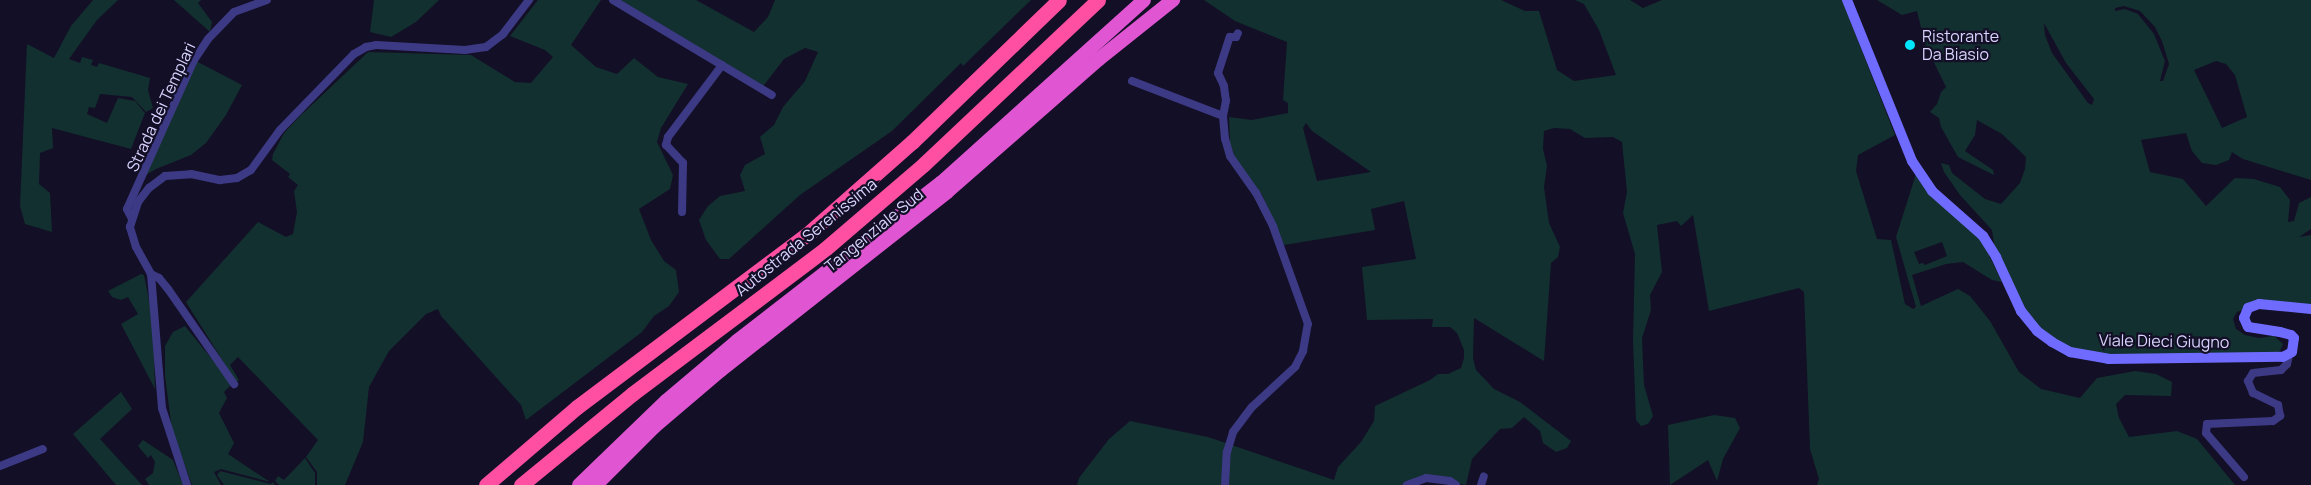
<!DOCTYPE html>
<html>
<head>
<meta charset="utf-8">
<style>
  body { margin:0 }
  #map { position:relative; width:2311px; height:485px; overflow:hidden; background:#130f26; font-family:Manrope,sans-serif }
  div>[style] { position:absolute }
  .green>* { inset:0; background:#12302f }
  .minor>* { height:8px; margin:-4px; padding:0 4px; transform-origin:4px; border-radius:4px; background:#3d3a85 }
  .secondary>* { height:10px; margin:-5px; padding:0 5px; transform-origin:5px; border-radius:5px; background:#6f6bff }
  .trunk>* { height:14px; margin:-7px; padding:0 7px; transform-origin:7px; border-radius:7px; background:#e055d1 }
  .motorway>* { height:15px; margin:-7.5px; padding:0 7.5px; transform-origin:7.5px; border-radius:7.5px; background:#ff4fa3 }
  .dots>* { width:16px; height:16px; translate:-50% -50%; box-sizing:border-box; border:3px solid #130f26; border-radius:50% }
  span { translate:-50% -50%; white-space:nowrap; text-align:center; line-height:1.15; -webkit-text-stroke:4.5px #130f26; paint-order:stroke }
  .poi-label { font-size:16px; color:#d9d4ff }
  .left { translate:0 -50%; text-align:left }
  .street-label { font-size:16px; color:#d9d4ff }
</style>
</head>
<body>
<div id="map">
  <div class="green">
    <div style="clip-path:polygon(93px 0,118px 0,97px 20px,69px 59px,80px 63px,82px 57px,93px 60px,91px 65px,97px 67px,99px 63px,150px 78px,148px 90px,153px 108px,146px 112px,132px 97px,100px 94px,95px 108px,89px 107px,87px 114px,107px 123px,118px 98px,135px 101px,145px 113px,131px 149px,52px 128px,53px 148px,40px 153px,39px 184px,50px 193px,52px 232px,25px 224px,20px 206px,27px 44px,54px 58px,71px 26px)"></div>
    <div style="clip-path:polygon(174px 0,201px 0,198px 3px,212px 22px,210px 32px)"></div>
    <div style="clip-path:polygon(374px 0,439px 0,416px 22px,391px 37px,370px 32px)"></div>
    <div style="clip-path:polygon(538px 0,601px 0,571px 45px,596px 67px,617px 74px,634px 58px,658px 77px,688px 84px,661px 128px,657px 142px,673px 175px,670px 189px,639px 209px,651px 240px,664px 261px,676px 270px,679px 292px,669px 306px,654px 316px,642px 332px,526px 420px,521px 405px,441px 316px,438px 309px,426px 314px,389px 351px,369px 387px,363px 442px,345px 485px,317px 485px,317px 472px,306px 457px,318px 440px,238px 357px,230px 365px,239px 380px,236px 382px,186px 302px,258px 222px,286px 237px,293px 234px,297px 212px,294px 191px,298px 185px,288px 177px,290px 174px,272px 160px,273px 154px,284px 133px,299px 117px,368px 52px,471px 55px,515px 82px,531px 83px,553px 57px,545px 50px,510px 36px)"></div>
    <div style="clip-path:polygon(613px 0,696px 0,754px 32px,768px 17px,775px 0,1031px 0,963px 66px,961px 63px,892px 131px,800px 195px,729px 259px,720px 259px,706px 240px,699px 220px,708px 206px,720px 196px,745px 191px,740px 175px,745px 165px,765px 154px,760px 137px,774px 125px,783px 107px,805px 81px,818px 52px,805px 48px,784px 59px,761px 89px)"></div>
    <div style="clip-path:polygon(evenodd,1204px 0,1501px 0,1525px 11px,1539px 11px,1557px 70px,1574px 81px,1616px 75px,1599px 30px,1584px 4px,1575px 0,1630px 0,1643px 8px,1662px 0,1842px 0,1895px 135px,1858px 155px,1856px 171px,1877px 239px,1891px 240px,1905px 304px,1913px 309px,1916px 307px,1896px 237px,1916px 174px,1979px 235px,2002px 282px,1992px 280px,1963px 262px,1946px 264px,1912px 275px,1921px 306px,1958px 289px,1970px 296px,1990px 321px,2019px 372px,2041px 389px,2080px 398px,2097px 378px,2135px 371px,2156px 374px,2172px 382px,2171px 396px,2125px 395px,2116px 404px,2119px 418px,2129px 437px,2177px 431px,2197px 439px,2235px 485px,1817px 485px,1819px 479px,1810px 449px,1804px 292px,1799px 288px,1709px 311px,1693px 215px,1681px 226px,1677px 221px,1657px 225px,1662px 272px,1650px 295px,1651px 310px,1642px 338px,1644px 385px,1653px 416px,1648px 424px,1641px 426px,1636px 420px,1633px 341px,1635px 254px,1623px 213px,1627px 192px,1622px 142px,1613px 137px,1585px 138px,1570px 129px,1554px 128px,1544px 131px,1543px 149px,1547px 166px,1544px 187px,1549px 223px,1560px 247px,1558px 257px,1551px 263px,1544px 361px,1474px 318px,1473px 358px,1476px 370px,1494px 389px,1520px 402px,1571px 441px,1567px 448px,1556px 452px,1543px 443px,1540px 431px,1524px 417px,1512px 428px,1500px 429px,1472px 459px,1466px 485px,1426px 478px,1407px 485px,1077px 485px,1079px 478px,1109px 439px,1130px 421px,1208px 437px,1334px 480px,1338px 467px,1361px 442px,1374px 421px,1375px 406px,1430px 380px,1438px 374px,1448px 374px,1461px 368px,1464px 358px,1464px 350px,1457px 333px,1450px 327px,1432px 327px,1433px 319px,1367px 320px,1362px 267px,1416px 259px,1404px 201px,1371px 209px,1375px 230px,1284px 245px,1262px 195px,1236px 160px,1230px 144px,1229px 117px,1252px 120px,1288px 113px,1288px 103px,1283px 100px,1287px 42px,1235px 21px,1204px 0,1306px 123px,1312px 131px,1371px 172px,1317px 181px,1303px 128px,1306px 123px,1204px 0,1942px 242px,1947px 256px,1925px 265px,1923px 263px,1919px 264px,1914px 252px,1942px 242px)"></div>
    <div style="clip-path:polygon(evenodd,1877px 0,2311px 0,2311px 180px,2243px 159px,2232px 152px,2229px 160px,2216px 165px,2202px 163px,2192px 151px,2186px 133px,2141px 140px,2150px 172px,2183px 179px,2206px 206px,2235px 178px,2254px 179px,2280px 187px,2290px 200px,2288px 222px,2294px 221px,2299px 203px,2311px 197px,2311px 229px,2299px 237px,2311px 235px,2311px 309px,2259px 304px,2237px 312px,2233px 319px,2236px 329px,2245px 335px,2259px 338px,2274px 336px,2283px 344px,2280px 351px,2268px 357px,2108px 359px,2070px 352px,2037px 331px,1996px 257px,1992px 230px,1960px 195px,1944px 172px,1941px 163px,1949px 165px,1952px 173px,1985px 199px,2001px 204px,2020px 183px,2025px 169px,2026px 157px,2002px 134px,1977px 120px,1975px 135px,1965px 151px,1993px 170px,1994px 175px,1958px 157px,1941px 127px,1939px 118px,1930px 112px,1937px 104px,1941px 92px,1946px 87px,1925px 44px,1917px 11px,1902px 15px,1877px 0,2124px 6px,2140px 11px,2155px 27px,2162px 41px,2169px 64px,2163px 81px,2160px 81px,2165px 61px,2154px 34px,2138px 14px,2125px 9px,2115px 11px,2115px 8px,2124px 6px,1877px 0,2044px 23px,2066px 63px,2094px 99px,2092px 105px,2088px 103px,2052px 53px,2045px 35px,2044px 23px,1877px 0,2216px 61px,2226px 64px,2235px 75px,2247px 117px,2222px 128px,2194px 70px,2216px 61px)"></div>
    <div style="clip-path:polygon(194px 60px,242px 85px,226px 115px,206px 143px,191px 155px,156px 169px,142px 177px)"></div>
    <div style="clip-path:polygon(141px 274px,144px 275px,153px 320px,155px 389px,121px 324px,138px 314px,128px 297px,121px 300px,112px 297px,108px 291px)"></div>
    <div style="clip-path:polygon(185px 326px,232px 384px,224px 392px,227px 398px,219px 413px,234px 443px,228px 454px,270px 482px,221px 469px,214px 472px,221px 485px,192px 485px,172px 430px,165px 376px,165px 346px,173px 332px)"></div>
    <div style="clip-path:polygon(121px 392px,132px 409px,100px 439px,142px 485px,116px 485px,73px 434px)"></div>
    <div style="clip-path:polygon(1714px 415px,1735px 418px,1740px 428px,1723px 459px,1717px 481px,1708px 460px,1670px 485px,1668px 425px)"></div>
    <div style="clip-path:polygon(143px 440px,173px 460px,183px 485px,149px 485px,145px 479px,153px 473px,155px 462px,151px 455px,148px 458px,138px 446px)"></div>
    <div style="clip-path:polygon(305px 458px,315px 473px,315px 485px,279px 485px,275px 481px,278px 476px,284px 480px)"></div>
    <div style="clip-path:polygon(220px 471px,271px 484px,273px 482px,275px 485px,224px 485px,217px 475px)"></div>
  </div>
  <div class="minor">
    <div style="left:613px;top:0;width:185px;rotate:30.9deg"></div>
    <div style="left:1132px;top:81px;width:97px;rotate:21deg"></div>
    <div style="left:682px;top:212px;width:49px;rotate:-88.8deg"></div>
    <div style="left:683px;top:163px;width:25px;rotate:-133deg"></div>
    <div style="left:666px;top:145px;width:8px;rotate:-76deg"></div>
    <div style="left:668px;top:137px;width:90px;rotate:-53.1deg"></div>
    <div style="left:132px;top:219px;width:11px;rotate:-117deg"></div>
    <div style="left:127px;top:209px;width:163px;rotate:-65.8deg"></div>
    <div style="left:194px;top:60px;width:25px;rotate:-56deg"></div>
    <div style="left:208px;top:39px;width:37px;rotate:-46deg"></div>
    <div style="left:234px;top:12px;width:35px;rotate:-20deg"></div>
    <div style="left:151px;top:274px;width:9px;rotate:27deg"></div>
    <div style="left:159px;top:278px;width:14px;rotate:51deg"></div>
    <div style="left:168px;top:289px;width:116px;rotate:55.2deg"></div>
    <div style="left:0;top:466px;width:46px;rotate:-21.6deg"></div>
    <div style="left:2244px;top:477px;width:58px;rotate:-130.8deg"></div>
    <div style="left:2206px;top:433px;width:9px;rotate:-84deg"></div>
    <div style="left:2207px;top:424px;width:66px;rotate:-2.6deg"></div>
    <div style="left:2273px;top:421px;width:9px;rotate:-36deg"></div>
    <div style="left:2280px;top:416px;width:11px;rotate:-100deg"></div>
    <div style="left:2278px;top:405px;width:28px;rotate:-154deg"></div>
    <div style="left:2253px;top:393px;width:13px;rotate:-113deg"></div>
    <div style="left:2248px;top:381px;width:9px;rotate:-58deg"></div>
    <div style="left:2253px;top:373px;width:28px;rotate:-6deg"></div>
    <div style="left:2281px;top:370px;width:8px;rotate:-45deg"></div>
    <div style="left:2287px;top:364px;width:9px;rotate:-77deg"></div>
    <div style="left:187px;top:485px;width:81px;rotate:-108deg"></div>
    <div style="left:162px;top:408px;width:134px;rotate:-94.7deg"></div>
    <div style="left:151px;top:274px;width:31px;rotate:-119deg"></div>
    <div style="left:136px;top:247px;width:21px;rotate:-107deg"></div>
    <div style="left:130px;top:227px;width:26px;rotate:-72deg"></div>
    <div style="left:138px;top:202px;width:18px;rotate:-52deg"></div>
    <div style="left:149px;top:188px;width:20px;rotate:-37deg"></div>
    <div style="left:165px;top:176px;width:26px;rotate:-4deg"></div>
    <div style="left:191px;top:174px;width:30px;rotate:12deg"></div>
    <div style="left:220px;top:180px;width:17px;rotate:-7deg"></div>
    <div style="left:237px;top:178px;width:16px;rotate:-30deg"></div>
    <div style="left:251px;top:170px;width:49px;rotate:-54.1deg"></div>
    <div style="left:280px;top:130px;width:106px;rotate:-45.8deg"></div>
    <div style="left:354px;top:54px;width:14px;rotate:-30deg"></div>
    <div style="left:366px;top:47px;width:10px;rotate:-11deg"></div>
    <div style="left:376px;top:45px;width:89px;rotate:3.2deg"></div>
    <div style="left:465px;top:50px;width:21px;rotate:-8deg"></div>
    <div style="left:486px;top:47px;width:21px;rotate:-37deg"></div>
    <div style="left:503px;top:34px;width:43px;rotate:-52.6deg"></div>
    <div style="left:1225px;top:485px;width:33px;rotate:-87deg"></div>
    <div style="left:1227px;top:452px;width:21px;rotate:-73deg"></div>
    <div style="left:1233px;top:432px;width:31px;rotate:-53deg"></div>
    <div style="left:1252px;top:407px;width:59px;rotate:-42.9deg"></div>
    <div style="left:1295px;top:367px;width:18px;rotate:-63deg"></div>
    <div style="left:1303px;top:351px;width:27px;rotate:-80deg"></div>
    <div style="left:1308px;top:324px;width:104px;rotate:-109.7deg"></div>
    <div style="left:1273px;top:226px;width:37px;rotate:-117deg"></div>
    <div style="left:1256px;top:193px;width:45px;rotate:-125.1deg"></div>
    <div style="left:1230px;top:156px;width:18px;rotate:-106deg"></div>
    <div style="left:1225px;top:139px;width:23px;rotate:-95deg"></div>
    <div style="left:1223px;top:116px;width:15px;rotate:-79deg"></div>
    <div style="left:1226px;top:101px;width:15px;rotate:-98deg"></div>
    <div style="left:1224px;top:86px;width:14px;rotate:-115deg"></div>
    <div style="left:1218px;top:73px;width:38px;rotate:-72deg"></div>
    <div style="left:1230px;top:37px;width:6px"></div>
    <div style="left:1236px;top:37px;width:4px;rotate:-63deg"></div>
    <div style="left:1407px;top:485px;width:20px;rotate:-20deg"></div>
    <div style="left:1426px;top:478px;width:24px;rotate:7deg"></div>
    <div style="left:1450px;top:481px;width:7px;rotate:34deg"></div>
    <div style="left:1481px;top:485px;width:9px;rotate:-72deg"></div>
  </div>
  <div class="secondary">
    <div style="left:1847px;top:0;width:174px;rotate:68deg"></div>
    <div style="left:1912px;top:161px;width:36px;rotate:56deg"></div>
    <div style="left:1932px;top:191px;width:68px;rotate:41.4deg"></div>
    <div style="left:1983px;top:236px;width:25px;rotate:58deg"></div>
    <div style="left:1996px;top:257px;width:60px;rotate:65.2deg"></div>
    <div style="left:2021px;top:311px;width:26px;rotate:51deg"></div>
    <div style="left:2037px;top:331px;width:19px;rotate:36deg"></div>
    <div style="left:2052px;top:342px;width:21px;rotate:29deg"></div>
    <div style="left:2070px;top:352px;width:39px;rotate:10deg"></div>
    <div style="left:2108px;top:359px;width:175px;rotate:-0.7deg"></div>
    <div style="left:2283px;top:357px;width:10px;rotate:-29deg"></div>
    <div style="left:2292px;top:352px;width:14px;rotate:-82deg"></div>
    <div style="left:2294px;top:338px;width:4px;rotate:-135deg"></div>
    <div style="left:2291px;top:335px;width:11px;rotate:-165deg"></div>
    <div style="left:2280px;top:332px;width:32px;rotate:-171deg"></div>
    <div style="left:2248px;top:327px;width:10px;rotate:-114deg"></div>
    <div style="left:2244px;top:318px;width:11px;rotate:-68deg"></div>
    <div style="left:2248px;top:308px;width:12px;rotate:-20deg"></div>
    <div style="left:2259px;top:304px;width:52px;rotate:5.5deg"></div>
  </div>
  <div class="trunk">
    <div style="left:579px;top:485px;width:121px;rotate:-44deg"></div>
    <div style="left:666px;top:401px;width:93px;rotate:-40.2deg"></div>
    <div style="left:737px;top:341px;width:258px;rotate:-37.8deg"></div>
    <div style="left:941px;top:183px;width:273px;rotate:-42deg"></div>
    <div style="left:596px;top:485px;width:82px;rotate:-45deg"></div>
    <div style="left:654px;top:427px;width:88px;rotate:-40.4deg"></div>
    <div style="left:721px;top:370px;width:288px;rotate:-38.2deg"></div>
    <div style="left:947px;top:192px;width:202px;rotate:-41.2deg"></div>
    <div style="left:1099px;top:59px;width:95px;rotate:-38.6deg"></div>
  </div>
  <div class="motorway">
    <div style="left:486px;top:485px;width:120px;rotate:-40.6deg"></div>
    <div style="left:577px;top:407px;width:293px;rotate:-36.9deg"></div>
    <div style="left:811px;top:231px;width:135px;rotate:-41.4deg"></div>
    <div style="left:912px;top:142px;width:204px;rotate:-44deg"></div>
    <div style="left:521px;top:485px;width:144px;rotate:-39.3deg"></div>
    <div style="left:632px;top:394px;width:241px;rotate:-36.9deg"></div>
    <div style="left:825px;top:249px;width:130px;rotate:-40.6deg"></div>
    <div style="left:924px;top:164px;width:239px;rotate:-43.3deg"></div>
  </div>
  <div class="dots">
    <div style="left:1910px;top:45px;background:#00e5ff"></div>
  </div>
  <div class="poi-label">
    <span class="left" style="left:1922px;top:45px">Ristorante<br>Da Biasio</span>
  </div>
  <div class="street-label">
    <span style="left:161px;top:107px;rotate:-65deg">Strada dei Templari</span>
    <span style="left:874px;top:230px;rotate:-39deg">Tangenziale Sud</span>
    <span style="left:806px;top:237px;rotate:-39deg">Autostrada Serenissima</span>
    <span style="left:2164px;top:341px;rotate:1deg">Viale Dieci Giugno</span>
  </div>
</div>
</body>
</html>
